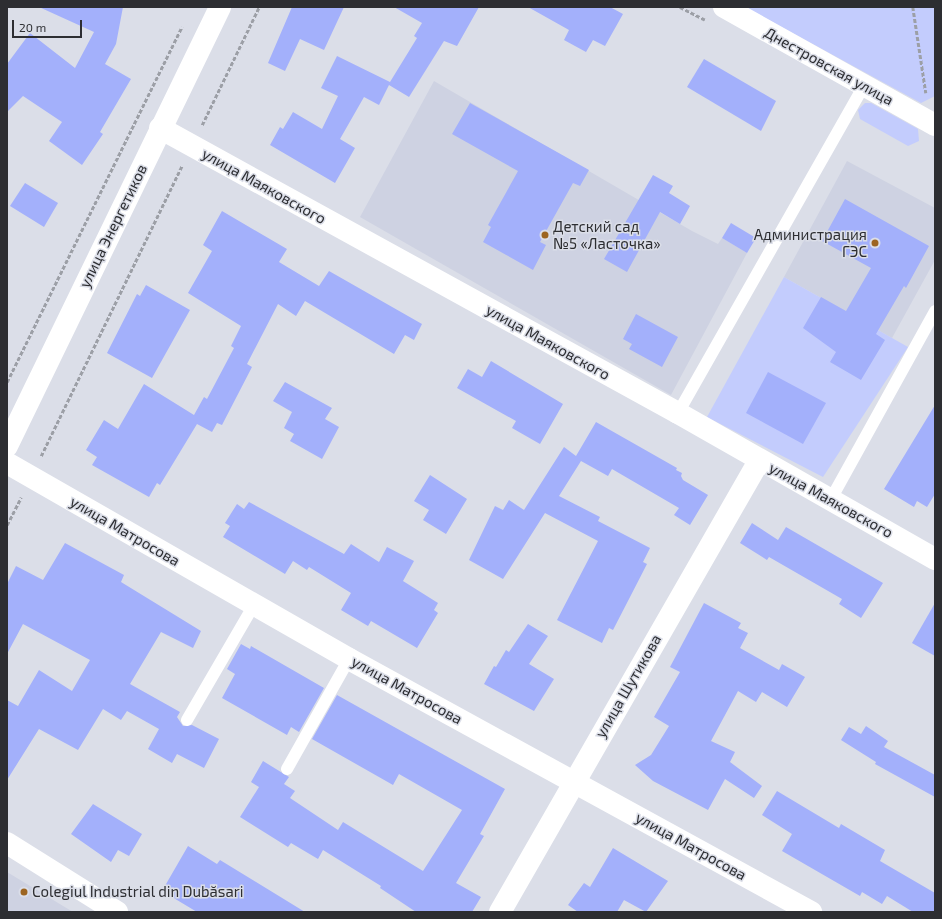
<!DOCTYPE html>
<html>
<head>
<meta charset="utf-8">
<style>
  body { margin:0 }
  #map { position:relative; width:942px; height:919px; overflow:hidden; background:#dbdee8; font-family:"Exo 2",sans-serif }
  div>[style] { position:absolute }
  .built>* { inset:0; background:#ced2e2 }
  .green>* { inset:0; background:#c3ccfd }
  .building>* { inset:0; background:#a3b0fb }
  .path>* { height:2.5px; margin-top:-1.25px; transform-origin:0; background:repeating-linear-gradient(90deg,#9c9fa6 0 4px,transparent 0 6px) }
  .lane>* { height:12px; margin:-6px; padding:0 6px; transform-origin:6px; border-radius:6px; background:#fff }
  .street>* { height:22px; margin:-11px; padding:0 11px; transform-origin:11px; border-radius:11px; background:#fff }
  .secondary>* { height:22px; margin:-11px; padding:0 11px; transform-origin:11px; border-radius:11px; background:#fff }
  .dots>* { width:11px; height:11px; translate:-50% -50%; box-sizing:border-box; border:2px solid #dbdee8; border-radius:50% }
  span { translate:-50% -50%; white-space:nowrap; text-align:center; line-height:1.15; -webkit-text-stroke:3px #dbdee8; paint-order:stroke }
  .street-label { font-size:15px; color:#2d2e32 }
  .poi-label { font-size:15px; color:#2d2e32 }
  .left { translate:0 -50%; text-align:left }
  .right { translate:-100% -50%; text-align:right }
  .frame { position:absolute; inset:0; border:8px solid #2d2e32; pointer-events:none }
  .scale { position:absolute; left:12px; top:20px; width:70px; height:18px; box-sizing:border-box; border:2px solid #2d2e32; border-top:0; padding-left:5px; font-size:12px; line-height:14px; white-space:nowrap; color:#2d2e32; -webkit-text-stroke:3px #dbdee8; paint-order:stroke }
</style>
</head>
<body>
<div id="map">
  <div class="built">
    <div style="clip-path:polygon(434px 81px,692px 231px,718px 244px,722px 238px,747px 253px,671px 395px,360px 217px)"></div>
    <div style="clip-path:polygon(847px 161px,935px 208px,935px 260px,892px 338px,784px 277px)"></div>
    <div style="clip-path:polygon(7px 872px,73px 912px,7px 912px)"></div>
  </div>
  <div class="green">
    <div style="clip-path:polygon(745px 7px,935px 7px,935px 96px,921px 103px)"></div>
    <div style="clip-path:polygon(865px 103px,871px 103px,918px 129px,919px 141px,908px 146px,860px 119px,858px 110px)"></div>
    <div style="clip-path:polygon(784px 277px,908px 347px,823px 477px,707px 417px)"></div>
  </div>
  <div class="building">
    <div style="clip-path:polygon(39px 7px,123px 7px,116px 44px,105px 64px,131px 79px,100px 132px,103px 134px,82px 165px,49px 141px,62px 122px,23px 96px,7px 112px,7px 64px,30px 33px,75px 68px,94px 32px)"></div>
    <div style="clip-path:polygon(292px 7px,344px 7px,324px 50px,300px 39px,285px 71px,268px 63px)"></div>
    <div style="clip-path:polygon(394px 7px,479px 7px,457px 46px,444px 41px,409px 97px,389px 85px,379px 105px,364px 97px,340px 139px,355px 148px,335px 183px,270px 145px,280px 127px,283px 129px,293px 112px,322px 129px,338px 96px,321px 88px,337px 56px,390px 82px,417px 38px,414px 36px,422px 23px)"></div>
    <div style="clip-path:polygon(528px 7px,610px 7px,623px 14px,605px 46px,593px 40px,586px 52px,564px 40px,569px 30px)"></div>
    <div style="clip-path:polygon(704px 59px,776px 101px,761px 131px,687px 87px)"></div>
    <div style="clip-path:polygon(470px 103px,589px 170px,580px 186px,573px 183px,540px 242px,546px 245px,533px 270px,483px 242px,491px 227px,488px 225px,518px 171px,452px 134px)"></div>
    <div style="clip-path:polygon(653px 175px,673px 186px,669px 193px,690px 206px,680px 224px,660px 212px,627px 272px,604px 259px)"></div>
    <div style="clip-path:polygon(25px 183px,58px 203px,44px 227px,10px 206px)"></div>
    <div style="clip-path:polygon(845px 199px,929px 246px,906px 288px,904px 286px,876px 334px,885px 340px,861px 380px,830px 362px,836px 352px,803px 328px,821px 297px,846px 311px,871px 268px,822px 241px)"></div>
    <div style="clip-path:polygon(222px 211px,287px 249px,279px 262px,319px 286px,329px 271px,422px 324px,414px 340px,405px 335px,394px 354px,305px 301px,296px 316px,278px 304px,247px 364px,252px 367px,222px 425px,217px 423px,212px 432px,197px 424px,160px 485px,157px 483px,149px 497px,92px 465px,97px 457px,86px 450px,104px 420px,118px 429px,144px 384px,194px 415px,204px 397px,207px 399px,234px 348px,231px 346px,241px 326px,188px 293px,212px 251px,203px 245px)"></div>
    <div style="clip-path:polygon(731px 223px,756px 238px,747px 253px,722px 238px)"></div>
    <div style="clip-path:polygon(146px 285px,190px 310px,152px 378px,107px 353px,137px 294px,140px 296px)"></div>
    <div style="clip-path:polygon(636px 314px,678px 337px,662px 367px,629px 349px,632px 344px,623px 339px)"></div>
    <div style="clip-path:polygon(491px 361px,563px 404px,540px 444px,512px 428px,516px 421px,457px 388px,468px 369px,482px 377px)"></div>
    <div style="clip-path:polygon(768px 372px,826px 403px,803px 444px,746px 413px)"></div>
    <div style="clip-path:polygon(285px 382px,332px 408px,325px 419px,339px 427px,322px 459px,290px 441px,294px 434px,284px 428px,292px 412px,273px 401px)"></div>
    <div style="clip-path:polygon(935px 405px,935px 494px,927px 507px,917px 501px,914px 507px,884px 489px)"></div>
    <div style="clip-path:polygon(596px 422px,677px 468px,676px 470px,682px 473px,681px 476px,683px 480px,708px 495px,690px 525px,674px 515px,679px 508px,612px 469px,608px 476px,581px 461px,559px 496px,600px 517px,598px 521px,650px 548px,643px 562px,647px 564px,629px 599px,613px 630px,609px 628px,602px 643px,557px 620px,598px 541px,545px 513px,503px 579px,469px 560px,495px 506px,503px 510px,509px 500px,524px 510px,564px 447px,576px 456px)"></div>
    <div style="clip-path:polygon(430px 475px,467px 499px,446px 534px,423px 520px,429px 510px,414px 501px)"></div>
    <div style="clip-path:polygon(249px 502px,344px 554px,351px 544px,379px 562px,387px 547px,414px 561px,403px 581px,438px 603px,434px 610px,438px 613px,417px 648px,371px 621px,368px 626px,341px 610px,351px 593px,309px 567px,307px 570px,293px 561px,285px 574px,223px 537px,230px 526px,225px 523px,237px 504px,244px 509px)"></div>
    <div style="clip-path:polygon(752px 523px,778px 540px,786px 527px,883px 583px,861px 618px,839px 604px,842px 599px,769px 557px,767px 560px,740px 543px)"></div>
    <div style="clip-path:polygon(65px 543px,124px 575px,121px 582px,201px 631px,193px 648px,161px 632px,130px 684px,180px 712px,177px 717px,183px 726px,192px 725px,219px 739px,204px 768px,177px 754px,172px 763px,148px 749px,159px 729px,127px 711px,121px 720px,103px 709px,78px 750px,39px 729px,7px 780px,7px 700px,18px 706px,39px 670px,72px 691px,90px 660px,23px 624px,7px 654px,7px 584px,16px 566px,43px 580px)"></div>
    <div style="clip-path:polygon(704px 603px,741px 623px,738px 628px,748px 633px,740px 648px,779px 670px,782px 664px,805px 677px,787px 707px,762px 692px,756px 702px,738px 691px,711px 741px,735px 752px,730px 762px,762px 786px,754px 798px,725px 779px,708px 810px,653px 781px,635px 765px,651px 755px,669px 726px,654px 717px,680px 672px,670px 667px)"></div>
    <div style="clip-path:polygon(935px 603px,935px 656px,912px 643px)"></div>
    <div style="clip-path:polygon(528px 624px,548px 636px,529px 664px,554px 679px,534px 711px,484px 684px,494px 666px,496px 667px,506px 650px,509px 652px)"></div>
    <div style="clip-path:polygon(241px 644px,250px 649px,251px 646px,324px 688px,299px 732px,291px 727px,287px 735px,222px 698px,235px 674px,227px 669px)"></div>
    <div style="clip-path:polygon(337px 695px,505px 789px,480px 834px,484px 836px,456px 883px,481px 897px,472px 912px,416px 912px,380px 888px,381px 886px,323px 850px,318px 859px,291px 843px,288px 847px,240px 817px,259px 787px,251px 782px,263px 761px,289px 777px,284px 784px,295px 791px,290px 798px,338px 830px,343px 822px,423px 871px,462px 810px,399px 774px,393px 785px,312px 739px)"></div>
    <div style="clip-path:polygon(866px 726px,888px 741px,884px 747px,935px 775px,935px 797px,875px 764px,876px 762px,841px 740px,849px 727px,861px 734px)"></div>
    <div style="clip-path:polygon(777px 791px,839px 828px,841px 824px,885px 850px,880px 861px,935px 893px,935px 912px,913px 912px,887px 896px,882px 904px,862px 892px,860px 896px,782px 851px,792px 834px,762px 815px)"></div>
    <div style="clip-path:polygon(93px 804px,142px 834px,129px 856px,118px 850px,111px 862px,71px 834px)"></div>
    <div style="clip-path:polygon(188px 846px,217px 864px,220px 860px,305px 912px,197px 912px,162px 891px)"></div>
    <div style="clip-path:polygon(613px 848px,668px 881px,646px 912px,624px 900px,617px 912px,578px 912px,568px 905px,584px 883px,590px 887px)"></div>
  </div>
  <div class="path">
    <div style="left:680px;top:7px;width:28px;rotate:27deg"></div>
    <div style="left:913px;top:7px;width:87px;rotate:81.4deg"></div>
    <div style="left:202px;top:125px;width:131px;rotate:-64.2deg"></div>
    <div style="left:7px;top:382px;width:396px;rotate:-63.8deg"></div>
    <div style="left:41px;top:456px;width:322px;rotate:-64.1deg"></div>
    <div style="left:7px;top:525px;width:31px;rotate:-63deg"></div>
  </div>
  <div class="lane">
    <div style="left:678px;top:413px;width:376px;rotate:-60.4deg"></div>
    <div style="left:831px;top:499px;width:215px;rotate:-61deg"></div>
    <div style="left:187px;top:720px;width:133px;rotate:-59.8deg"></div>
    <div style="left:287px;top:769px;width:126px;rotate:-60.6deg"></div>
  </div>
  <div class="street">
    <div style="left:724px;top:7px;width:242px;rotate:29.2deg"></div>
    <div style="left:160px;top:128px;width:591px;rotate:28.82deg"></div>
    <div style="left:678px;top:413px;width:296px;rotate:29.6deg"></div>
    <div style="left:7px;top:463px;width:394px;rotate:29.8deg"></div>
    <div style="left:349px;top:659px;width:527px;rotate:28.71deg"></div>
    <div style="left:7px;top:843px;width:130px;rotate:32.1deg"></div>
    <div style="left:500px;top:912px;width:520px;rotate:-60.13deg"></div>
  </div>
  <div class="secondary">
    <div style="left:7px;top:446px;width:488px;rotate:-64.1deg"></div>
  </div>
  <div class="dots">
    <div style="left:545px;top:235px;background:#9d6521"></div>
    <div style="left:875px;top:243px;background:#9d6521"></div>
    <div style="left:24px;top:892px;background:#9d6521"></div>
  </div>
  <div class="street-label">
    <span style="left:829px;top:66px;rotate:29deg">Днестровская улица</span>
    <span style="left:264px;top:186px;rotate:29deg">улица Маяковского</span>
    <span style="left:113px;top:226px;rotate:-64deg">улица Энергетиков</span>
    <span style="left:548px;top:342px;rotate:29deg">улица Маяковского</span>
    <span style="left:831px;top:500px;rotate:29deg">улица Маяковского</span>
    <span style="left:125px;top:531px;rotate:30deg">улица Матросова</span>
    <span style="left:628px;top:686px;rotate:-60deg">улица Шутикова</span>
    <span style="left:407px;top:690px;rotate:29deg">улица Матросова</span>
    <span style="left:691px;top:846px;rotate:29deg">улица Матросова</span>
  </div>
  <div class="poi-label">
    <span class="left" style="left:553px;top:235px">Детский сад<br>№5 «Ласточка»</span>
    <span class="right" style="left:867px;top:243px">Администрация<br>ГЭС</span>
    <span class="left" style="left:32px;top:892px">Colegiul Industrial din Dubăsari</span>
  </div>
  <div class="frame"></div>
  <div class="scale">20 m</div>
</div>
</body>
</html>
